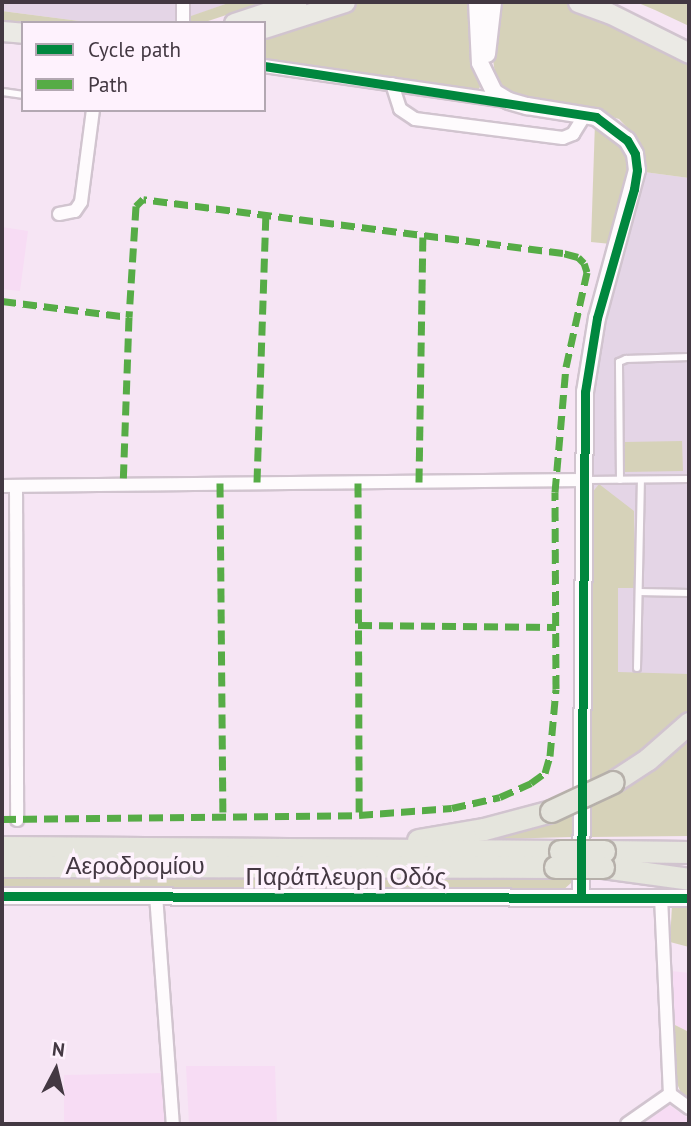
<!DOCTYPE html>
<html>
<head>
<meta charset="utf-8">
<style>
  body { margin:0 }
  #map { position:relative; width:691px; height:1126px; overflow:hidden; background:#f6e5f4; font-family:"PT Sans",sans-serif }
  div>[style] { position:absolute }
  .built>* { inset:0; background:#f7dcf4 }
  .education>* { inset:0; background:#e4d5e6 }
  .green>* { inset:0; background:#d6d2b9 }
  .roads { filter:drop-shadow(2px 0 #d1c4cf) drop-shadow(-2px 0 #d1c4cf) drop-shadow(0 2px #d1c4cf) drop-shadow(0 -2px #d1c4cf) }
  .service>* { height:6px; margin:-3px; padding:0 3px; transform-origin:3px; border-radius:3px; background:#fefbfd }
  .minor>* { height:12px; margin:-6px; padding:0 6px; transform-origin:6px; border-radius:6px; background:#fefbfd }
  .tertiary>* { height:16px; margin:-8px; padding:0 8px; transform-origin:8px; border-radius:8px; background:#fefbfd }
  .primary>* { height:19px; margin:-9.5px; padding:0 9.5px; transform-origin:9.5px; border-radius:9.5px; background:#ebeae5 }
  .trunk>* { height:21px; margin:-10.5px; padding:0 10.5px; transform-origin:10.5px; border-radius:10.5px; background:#e5e5dd }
  .bridges { filter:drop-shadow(2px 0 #b6b0aa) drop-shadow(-2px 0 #b6b0aa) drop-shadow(0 2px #b6b0aa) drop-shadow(0 -2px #b6b0aa) }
  .trunk-bridge>* { height:21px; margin:-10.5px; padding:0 10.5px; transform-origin:10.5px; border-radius:10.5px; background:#e5e5dd }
  .quiet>* { height:7px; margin-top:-3.5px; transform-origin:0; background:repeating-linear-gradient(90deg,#56ac46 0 14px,transparent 0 21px) }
  .cycleway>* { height:9px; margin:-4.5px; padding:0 4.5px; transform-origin:4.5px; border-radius:4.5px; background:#00873e }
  span { translate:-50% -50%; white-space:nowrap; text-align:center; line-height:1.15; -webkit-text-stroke:7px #fef2fd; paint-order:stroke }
  .street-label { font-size:24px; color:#433842 }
  .frame { position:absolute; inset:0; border:4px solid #433842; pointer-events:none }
  .legend { position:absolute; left:21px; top:21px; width:245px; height:91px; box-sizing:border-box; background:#fef2fd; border:2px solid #b3a8b2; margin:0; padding:9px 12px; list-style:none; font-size:21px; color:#433842 }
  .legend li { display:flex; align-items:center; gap:14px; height:35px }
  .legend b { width:35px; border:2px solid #b3a8b2 }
  .north { position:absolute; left:21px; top:1035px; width:70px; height:70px; -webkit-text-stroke:5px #fef2fd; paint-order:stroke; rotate:7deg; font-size:19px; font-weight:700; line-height:28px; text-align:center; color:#433842 }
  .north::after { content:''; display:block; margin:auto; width:24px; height:32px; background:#433842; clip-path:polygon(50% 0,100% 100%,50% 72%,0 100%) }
</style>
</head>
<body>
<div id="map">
  <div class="built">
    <div style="clip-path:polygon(2px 227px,28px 231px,20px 291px,2px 289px)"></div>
    <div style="clip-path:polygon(671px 971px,689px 973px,689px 1032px,671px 1023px)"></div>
    <div style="clip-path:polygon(186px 1066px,275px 1066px,277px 1124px,189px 1124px)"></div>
    <div style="clip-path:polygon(166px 1073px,168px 1124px,64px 1124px,64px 1075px)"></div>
    <div style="clip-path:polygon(668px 1104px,689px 1119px,689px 1124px,642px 1124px)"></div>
  </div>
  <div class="education">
    <div style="clip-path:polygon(2px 2px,231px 2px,179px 21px,145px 23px,95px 23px,2px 11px)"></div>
    <div style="clip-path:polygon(644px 172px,689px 178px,689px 700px,608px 759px,593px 492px,593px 382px,603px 325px)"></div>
  </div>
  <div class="green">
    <div style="clip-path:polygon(231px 2px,266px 2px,202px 23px,191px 23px,191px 16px)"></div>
    <div style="clip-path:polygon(362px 2px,471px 2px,480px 87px,478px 90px,264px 62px,264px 35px)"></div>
    <div style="clip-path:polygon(504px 2px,568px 3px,595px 12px,689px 58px,689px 178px,644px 172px,640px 141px,619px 119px,570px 105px,541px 102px,505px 89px,495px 74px,492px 52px,500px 7px)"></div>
    <div style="clip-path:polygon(636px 2px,689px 2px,689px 26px,655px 10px)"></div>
    <div style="clip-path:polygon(2px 11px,95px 23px,23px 25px,2px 23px)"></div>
    <div style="clip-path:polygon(595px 122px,619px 141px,631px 168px,611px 244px,591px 242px)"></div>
    <div style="clip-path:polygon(682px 441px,683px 471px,624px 472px,624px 442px)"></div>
    <div style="clip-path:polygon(599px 484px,634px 511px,635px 588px,618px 588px,618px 672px,689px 674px,689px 716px,668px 735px,586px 790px,588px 498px)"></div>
    <div style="clip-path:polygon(689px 735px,689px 836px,590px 837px,590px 801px)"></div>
    <div style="clip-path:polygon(572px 811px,572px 837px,462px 840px)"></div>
    <div style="clip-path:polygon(395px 871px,489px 878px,572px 877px,571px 883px,561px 892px,2px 889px,2px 873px)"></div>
    <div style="clip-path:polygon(672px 905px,689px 905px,689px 947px,670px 942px)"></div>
    <div style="clip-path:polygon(671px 1023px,689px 1032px,689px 1101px,681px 1093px,673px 1074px)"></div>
  </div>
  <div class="roads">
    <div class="service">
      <div style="left:2px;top:92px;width:21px;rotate:8deg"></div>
      <div style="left:586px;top:480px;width:103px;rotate:-0.6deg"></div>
      <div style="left:620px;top:480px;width:118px;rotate:-90.5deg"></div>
      <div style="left:619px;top:362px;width:8px;rotate:-23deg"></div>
      <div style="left:626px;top:359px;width:63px;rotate:-1.8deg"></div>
      <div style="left:639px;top:592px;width:50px;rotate:1.1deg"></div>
      <div style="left:637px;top:668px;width:188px;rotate:-88.8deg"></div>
    </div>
    <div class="minor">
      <div style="left:183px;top:2px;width:21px;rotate:90deg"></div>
      <div style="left:264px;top:66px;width:245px;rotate:8.2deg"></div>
      <div style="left:392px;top:84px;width:26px;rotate:72deg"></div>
      <div style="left:400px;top:109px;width:18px;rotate:34deg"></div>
      <div style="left:415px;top:119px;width:149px;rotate:7.3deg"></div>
      <div style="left:563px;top:138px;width:11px;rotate:-22deg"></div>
      <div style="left:573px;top:134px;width:22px;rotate:-58deg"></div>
      <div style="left:59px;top:214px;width:16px;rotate:-11deg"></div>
      <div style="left:75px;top:211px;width:11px;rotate:-56deg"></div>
      <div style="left:81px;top:202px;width:93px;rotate:-82.6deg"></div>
      <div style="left:2px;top:486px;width:582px;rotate:-0.59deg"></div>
      <div style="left:16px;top:486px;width:334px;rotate:89.8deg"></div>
      <div style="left:156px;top:895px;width:230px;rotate:85.8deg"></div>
      <div style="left:661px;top:897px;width:197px;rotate:87.4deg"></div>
      <div style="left:670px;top:1094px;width:24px;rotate:36deg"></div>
      <div style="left:627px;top:1124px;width:52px;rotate:-34.9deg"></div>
    </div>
    <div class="tertiary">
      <div style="left:477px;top:2px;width:61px;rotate:87.2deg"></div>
      <div style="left:480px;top:63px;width:32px;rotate:64deg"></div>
      <div style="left:494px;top:92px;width:17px;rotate:31deg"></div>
      <div style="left:509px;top:101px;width:19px;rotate:16deg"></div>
      <div style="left:527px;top:106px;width:70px;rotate:9.1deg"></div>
      <div style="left:596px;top:117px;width:39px;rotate:37deg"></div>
      <div style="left:627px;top:140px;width:16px;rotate:60deg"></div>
      <div style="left:635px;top:154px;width:16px;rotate:83deg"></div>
      <div style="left:637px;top:170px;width:153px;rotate:105.1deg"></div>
      <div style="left:597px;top:318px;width:75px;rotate:99.2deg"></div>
      <div style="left:585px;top:392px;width:505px;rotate:90.45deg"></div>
      <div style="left:487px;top:54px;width:52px;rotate:-83.4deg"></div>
      <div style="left:2px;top:896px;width:687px;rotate:0.17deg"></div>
    </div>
    <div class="primary">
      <div style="left:578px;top:2px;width:33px;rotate:20deg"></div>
      <div style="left:609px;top:13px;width:89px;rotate:26.6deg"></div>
      <div style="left:234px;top:23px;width:66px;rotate:-18.4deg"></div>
      <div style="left:264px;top:28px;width:85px;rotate:-17.8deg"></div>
      <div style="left:2px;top:31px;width:21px;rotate:5deg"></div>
    </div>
    <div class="trunk">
      <div style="left:613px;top:782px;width:42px;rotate:-33.3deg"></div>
      <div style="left:648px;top:759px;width:55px;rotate:-41.3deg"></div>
      <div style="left:418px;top:840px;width:67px;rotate:-9.5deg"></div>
      <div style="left:484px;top:829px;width:69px;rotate:-15deg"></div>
      <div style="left:2px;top:847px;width:558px;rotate:0.41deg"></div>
      <div style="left:604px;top:851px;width:85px;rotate:0.7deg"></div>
      <div style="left:2px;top:866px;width:553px;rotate:0.1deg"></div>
      <div style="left:603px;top:867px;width:87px;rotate:7.9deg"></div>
    </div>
  </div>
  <div class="bridges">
    <div class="trunk-bridge">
      <div style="left:551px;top:811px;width:68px;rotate:-25.1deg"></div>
      <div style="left:560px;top:851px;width:44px"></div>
      <div style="left:555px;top:867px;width:48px"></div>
    </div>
  </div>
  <div class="quiet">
    <div style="left:2px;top:301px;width:128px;rotate:7.2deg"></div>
    <div style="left:129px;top:317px;width:168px;rotate:92deg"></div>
    <div style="left:257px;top:482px;width:265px;rotate:-88.1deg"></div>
    <div style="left:419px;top:482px;width:247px;rotate:-89.1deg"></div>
    <div style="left:220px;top:483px;width:335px;rotate:89.5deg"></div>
    <div style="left:358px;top:483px;width:332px;rotate:89.8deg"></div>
    <div style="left:358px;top:625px;width:198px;rotate:0.6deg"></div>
    <div style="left:2px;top:819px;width:357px;rotate:-0.6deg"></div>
    <div style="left:359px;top:815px;width:93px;rotate:-4.3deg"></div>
    <div style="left:452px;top:808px;width:49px;rotate:-12.9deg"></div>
    <div style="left:500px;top:797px;width:34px;rotate:-24deg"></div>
    <div style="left:531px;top:783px;width:17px;rotate:-36deg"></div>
    <div style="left:545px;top:773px;width:18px;rotate:-74deg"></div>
    <div style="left:550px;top:756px;width:67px;rotate:-84.9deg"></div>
    <div style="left:556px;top:689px;width:197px;rotate:-90.3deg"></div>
    <div style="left:555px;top:492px;width:125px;rotate:-85deg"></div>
    <div style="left:566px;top:367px;width:97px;rotate:-77.5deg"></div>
    <div style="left:587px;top:272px;width:9px;rotate:-108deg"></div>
    <div style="left:584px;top:263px;width:8px;rotate:-135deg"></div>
    <div style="left:578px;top:257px;width:16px;rotate:-165deg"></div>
    <div style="left:563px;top:253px;width:423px;rotate:-172.7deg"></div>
    <div style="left:143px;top:199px;width:10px;rotate:135deg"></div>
    <div style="left:136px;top:206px;width:111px;rotate:93.6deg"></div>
  </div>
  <div class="cycleway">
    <div style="left:264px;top:66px;width:336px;rotate:8.7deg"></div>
    <div style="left:596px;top:117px;width:39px;rotate:37deg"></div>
    <div style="left:627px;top:140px;width:16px;rotate:60deg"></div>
    <div style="left:635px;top:154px;width:16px;rotate:83deg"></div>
    <div style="left:637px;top:170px;width:19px;rotate:99deg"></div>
    <div style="left:634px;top:189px;width:134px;rotate:106deg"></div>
    <div style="left:597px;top:318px;width:75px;rotate:99.2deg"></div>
    <div style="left:585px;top:392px;width:505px;rotate:90.45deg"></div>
    <div style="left:2px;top:896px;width:687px;rotate:0.17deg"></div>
  </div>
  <div class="street-label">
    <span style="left:135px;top:866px">Αεροδρομίου</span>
    <span style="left:346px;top:877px">Παράπλευρη Οδός</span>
  </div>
  <div class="frame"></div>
  <ul class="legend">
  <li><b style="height:9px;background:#00873e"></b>Cycle path</li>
  <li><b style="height:9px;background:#56ac46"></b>Path</li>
  </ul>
  <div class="north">N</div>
</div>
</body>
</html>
